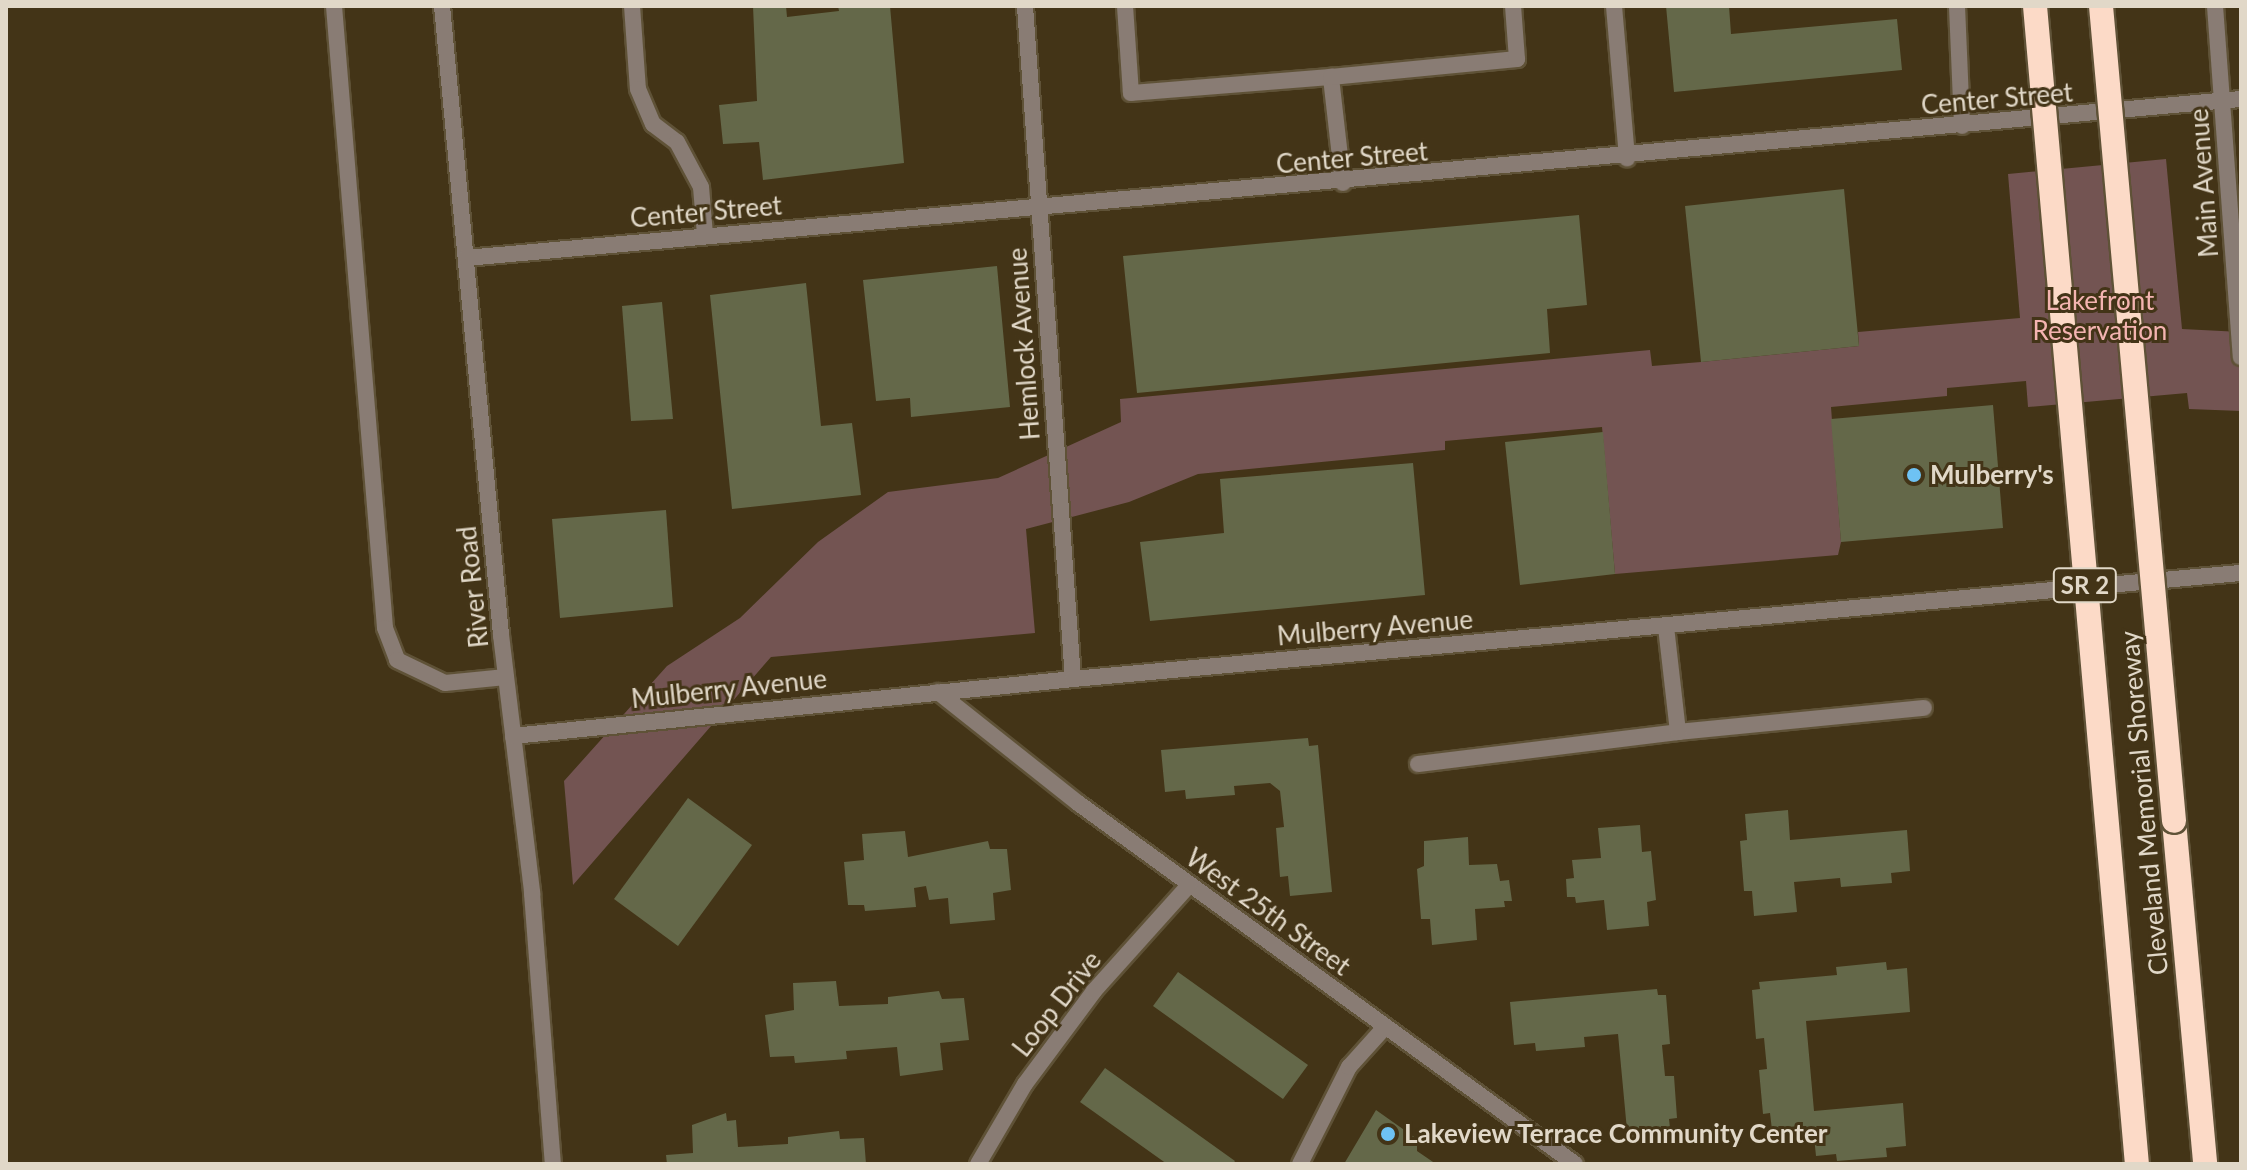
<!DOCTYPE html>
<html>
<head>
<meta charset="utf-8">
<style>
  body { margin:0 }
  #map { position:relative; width:2247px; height:1170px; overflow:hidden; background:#433417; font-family:Lato,sans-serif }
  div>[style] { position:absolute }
  .green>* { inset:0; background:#735452 }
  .building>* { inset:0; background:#646849 }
  .roads { filter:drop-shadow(2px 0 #5f5237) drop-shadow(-2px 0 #5f5237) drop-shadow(0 2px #5f5237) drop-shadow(0 -2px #5f5237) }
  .lane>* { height:16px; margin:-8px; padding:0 8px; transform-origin:8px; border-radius:8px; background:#897c74 }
  .street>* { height:16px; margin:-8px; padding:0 8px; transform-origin:8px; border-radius:8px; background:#897c74 }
  .highway>* { height:24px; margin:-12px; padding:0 12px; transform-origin:12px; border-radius:12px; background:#fcdac7 }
  .bridges { filter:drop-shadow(2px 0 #5f5237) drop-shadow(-2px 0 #5f5237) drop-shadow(0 2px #5f5237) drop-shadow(0 -2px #5f5237) }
  .highway-bridge>* { height:24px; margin:-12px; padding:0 12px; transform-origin:12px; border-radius:12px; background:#fcdac7 }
  .dots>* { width:22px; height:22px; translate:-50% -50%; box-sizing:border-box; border:4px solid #433417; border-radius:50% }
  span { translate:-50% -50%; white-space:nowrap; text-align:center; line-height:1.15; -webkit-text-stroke:6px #433417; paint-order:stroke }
  .shield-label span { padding:2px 6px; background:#433417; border:2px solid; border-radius:6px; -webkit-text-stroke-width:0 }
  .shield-label { font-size:24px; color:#e1d8c8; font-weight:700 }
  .street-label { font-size:26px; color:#e1d8c8 }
  .park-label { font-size:26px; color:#f4b4b1 }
  .poi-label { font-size:26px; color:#e1d8c8; font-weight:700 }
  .left { translate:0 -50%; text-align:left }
  .frame { position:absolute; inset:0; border:8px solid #e1d8c8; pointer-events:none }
</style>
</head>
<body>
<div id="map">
  <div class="green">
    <div style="clip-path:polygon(2166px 159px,2182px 329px,2241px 332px,2241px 411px,2189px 409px,2187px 393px,2028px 407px,2026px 381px,1947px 388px,1947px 396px,1831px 407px,1841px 542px,1838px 555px,1615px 574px,1602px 427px,1445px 441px,1445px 450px,1198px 474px,1129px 502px,1026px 529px,1035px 633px,771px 657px,573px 885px,564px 781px,667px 666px,740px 618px,818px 542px,888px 492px,998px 478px,1121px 422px,1120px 399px,1650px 350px,1652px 366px,1701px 362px,1859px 346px,1858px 332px,2020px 318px,2008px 174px)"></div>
  </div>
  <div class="building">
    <div style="clip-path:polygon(753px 6px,786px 6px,787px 17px,839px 11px,838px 6px,890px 6px,904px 163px,763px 180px,759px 142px,723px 144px,719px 105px,757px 101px)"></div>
    <div style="clip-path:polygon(1666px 6px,1729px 6px,1731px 34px,1897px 19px,1902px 70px,1674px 92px)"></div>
    <div style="clip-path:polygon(1844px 189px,1859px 346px,1701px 362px,1685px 206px)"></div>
    <div style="clip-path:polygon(1579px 215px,1587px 305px,1547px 309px,1550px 353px,1137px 393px,1123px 256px)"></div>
    <div style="clip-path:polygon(997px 266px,1010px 407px,911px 417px,910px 398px,876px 401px,863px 280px)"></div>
    <div style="clip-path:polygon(806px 283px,821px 426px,852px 423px,861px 495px,732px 509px,710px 295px)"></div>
    <div style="clip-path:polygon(662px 302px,673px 419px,631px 421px,622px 306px)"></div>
    <div style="clip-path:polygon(1993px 405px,2003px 528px,1841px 542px,1831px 419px)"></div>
    <div style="clip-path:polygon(1603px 432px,1615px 574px,1520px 585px,1505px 442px)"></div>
    <div style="clip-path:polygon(1413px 463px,1425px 595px,1150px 621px,1140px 542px,1224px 533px,1220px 479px)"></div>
    <div style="clip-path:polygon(666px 510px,673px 607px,560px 618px,552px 519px)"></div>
    <div style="clip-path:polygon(1308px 738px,1309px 746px,1318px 745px,1332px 892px,1290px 896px,1288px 876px,1280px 877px,1276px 828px,1284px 827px,1280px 791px,1270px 783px,1234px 786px,1235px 795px,1186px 799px,1185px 790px,1165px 792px,1161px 750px)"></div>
    <div style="clip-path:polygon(688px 798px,752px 845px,678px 946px,614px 899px)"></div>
    <div style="clip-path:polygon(1788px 810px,1790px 840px,1907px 830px,1910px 871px,1891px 873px,1892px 883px,1841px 887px,1840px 878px,1794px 882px,1797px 912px,1754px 916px,1752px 891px,1744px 891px,1740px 841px,1747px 840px,1745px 814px)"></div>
    <div style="clip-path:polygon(1640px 825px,1642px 852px,1651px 851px,1656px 900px,1647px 902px,1649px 926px,1607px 930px,1604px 900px,1576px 903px,1575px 897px,1567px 897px,1566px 879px,1574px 878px,1572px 860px,1601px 858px,1598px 828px)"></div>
    <div style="clip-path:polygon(905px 831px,908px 857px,988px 841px,990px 849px,1007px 849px,1011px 890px,993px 893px,995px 920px,950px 924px,948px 898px,929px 900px,926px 886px,914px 888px,916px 907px,865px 911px,864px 905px,848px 905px,844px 862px,864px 860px,862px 834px)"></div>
    <div style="clip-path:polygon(1468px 837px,1469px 865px,1497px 864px,1500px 881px,1509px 880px,1512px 901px,1504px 901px,1505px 907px,1475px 909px,1477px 940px,1432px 945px,1430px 919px,1421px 919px,1417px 869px,1424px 866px,1424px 841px)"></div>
    <div style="clip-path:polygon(1886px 962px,1887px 970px,1907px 968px,1910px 1012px,1806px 1021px,1814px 1111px,1903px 1103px,1906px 1146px,1886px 1148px,1887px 1157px,1837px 1161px,1836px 1154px,1816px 1156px,1813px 1127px,1772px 1130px,1770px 1113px,1763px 1114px,1759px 1070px,1767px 1069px,1764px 1038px,1756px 1039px,1752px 990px,1760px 989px,1759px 982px,1837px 975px,1836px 967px)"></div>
    <div style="clip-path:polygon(1178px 972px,1308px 1065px,1283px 1099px,1153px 1006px)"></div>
    <div style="clip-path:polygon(836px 981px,839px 1006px,888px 1004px,888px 997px,939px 991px,942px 999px,964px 998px,969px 1040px,940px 1043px,943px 1070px,900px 1076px,897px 1047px,846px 1051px,847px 1059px,795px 1063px,794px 1056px,770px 1057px,765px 1015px,794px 1010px,793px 983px)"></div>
    <div style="clip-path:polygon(1657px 989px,1658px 995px,1666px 995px,1670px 1044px,1662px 1045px,1665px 1076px,1674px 1076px,1677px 1118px,1669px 1119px,1671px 1137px,1628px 1141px,1618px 1034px,1584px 1037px,1585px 1047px,1536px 1051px,1535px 1043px,1514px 1045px,1510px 1002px)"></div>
    <div style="clip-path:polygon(1105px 1068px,1235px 1161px,1233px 1164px,1167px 1164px,1080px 1102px)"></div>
    <div style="clip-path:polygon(1376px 1110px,1417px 1139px,1417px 1151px,1436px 1164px,1344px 1164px)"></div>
    <div style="clip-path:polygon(726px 1113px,727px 1121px,736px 1120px,738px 1147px,788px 1144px,788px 1137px,839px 1131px,840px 1139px,864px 1138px,866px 1164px,667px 1164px,666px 1155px,693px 1153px,692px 1125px)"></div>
  </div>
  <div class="roads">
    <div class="lane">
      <div style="left:334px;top:6px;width:624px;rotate:85.31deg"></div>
      <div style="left:385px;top:628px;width:34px;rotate:69deg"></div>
      <div style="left:397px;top:660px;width:53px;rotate:25.6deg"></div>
      <div style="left:445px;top:683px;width:61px;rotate:-5.6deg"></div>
      <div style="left:632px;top:6px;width:83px;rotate:85.9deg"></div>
      <div style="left:638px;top:89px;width:38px;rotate:67deg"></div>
      <div style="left:653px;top:124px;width:30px;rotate:37deg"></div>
      <div style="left:677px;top:142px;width:51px;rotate:61.9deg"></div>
      <div style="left:701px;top:187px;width:48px;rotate:85.2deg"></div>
      <div style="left:1125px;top:6px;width:87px;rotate:86.1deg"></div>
      <div style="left:1131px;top:93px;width:201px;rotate:-4.6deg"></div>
      <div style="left:1957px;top:6px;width:120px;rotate:87.6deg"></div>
      <div style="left:1343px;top:183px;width:107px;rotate:-96.5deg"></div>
      <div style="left:1331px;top:77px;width:187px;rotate:-5.5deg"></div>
      <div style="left:1517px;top:59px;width:53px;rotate:-94.3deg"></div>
      <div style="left:1678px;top:732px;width:247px;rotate:-5.6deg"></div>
      <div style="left:1418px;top:764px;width:262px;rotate:-7deg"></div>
      <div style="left:1678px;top:732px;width:107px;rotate:-96.5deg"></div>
      <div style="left:1300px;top:1164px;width:109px;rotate:-63.2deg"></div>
      <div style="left:1349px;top:1067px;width:54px;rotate:-48deg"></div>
    </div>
    <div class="street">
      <div style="left:442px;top:6px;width:632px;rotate:84.64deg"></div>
      <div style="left:501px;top:635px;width:260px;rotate:83.1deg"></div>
      <div style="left:532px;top:893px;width:272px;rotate:85.6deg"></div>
      <div style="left:1025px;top:6px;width:675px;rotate:85.92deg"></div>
      <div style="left:1614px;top:6px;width:153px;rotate:85.1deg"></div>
      <div style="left:2215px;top:6px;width:352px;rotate:85.8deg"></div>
      <div style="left:466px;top:258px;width:1782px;rotate:-5.12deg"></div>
      <div style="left:938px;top:692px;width:179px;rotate:38.4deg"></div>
      <div style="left:1078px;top:803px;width:614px;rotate:35.99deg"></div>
      <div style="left:513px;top:736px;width:563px;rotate:-5.81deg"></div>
      <div style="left:1073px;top:679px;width:1173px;rotate:-5.19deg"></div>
      <div style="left:978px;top:1164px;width:93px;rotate:-59.6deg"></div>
      <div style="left:1025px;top:1084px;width:116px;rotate:-53.4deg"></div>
      <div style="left:1094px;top:991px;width:142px;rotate:-48.1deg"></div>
    </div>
    <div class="highway">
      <div style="left:2174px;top:821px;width:344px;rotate:84.8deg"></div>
    </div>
  </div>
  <div class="bridges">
    <div class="highway-bridge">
      <div style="left:2035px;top:6px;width:1162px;rotate:84.97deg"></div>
      <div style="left:2101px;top:6px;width:818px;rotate:84.88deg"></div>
    </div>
  </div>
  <div class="dots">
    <div style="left:1914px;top:475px;background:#6ec2f3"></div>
    <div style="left:1388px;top:1134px;background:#6ec2f3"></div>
  </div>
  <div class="shield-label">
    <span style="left:2085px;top:585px">SR 2</span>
  </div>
  <div class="street-label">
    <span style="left:1997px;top:99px;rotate:-5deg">Center Street</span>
    <span style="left:1352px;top:158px;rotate:-5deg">Center Street</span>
    <span style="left:2204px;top:183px;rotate:-94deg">Main Avenue</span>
    <span style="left:706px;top:212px;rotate:-5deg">Center Street</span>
    <span style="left:1024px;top:344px;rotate:-94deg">Hemlock Avenue</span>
    <span style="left:473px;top:587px;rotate:-96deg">River Road</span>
    <span style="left:1375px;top:628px;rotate:-5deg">Mulberry Avenue</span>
    <span style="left:729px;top:689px;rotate:-6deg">Mulberry Avenue</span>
    <span style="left:2144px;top:803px;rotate:-95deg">Cleveland Memorial Shoreway</span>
    <span style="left:1268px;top:912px;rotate:36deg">West 25th Street</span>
    <span style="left:1057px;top:1004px;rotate:-52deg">Loop Drive</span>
  </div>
  <div class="park-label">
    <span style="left:2100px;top:316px">Lakefront<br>Reservation</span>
  </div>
  <div class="poi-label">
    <span class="left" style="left:1930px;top:475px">Mulberry's</span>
    <span class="left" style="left:1404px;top:1134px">Lakeview Terrace Community Center</span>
  </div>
  <div class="frame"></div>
</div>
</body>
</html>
